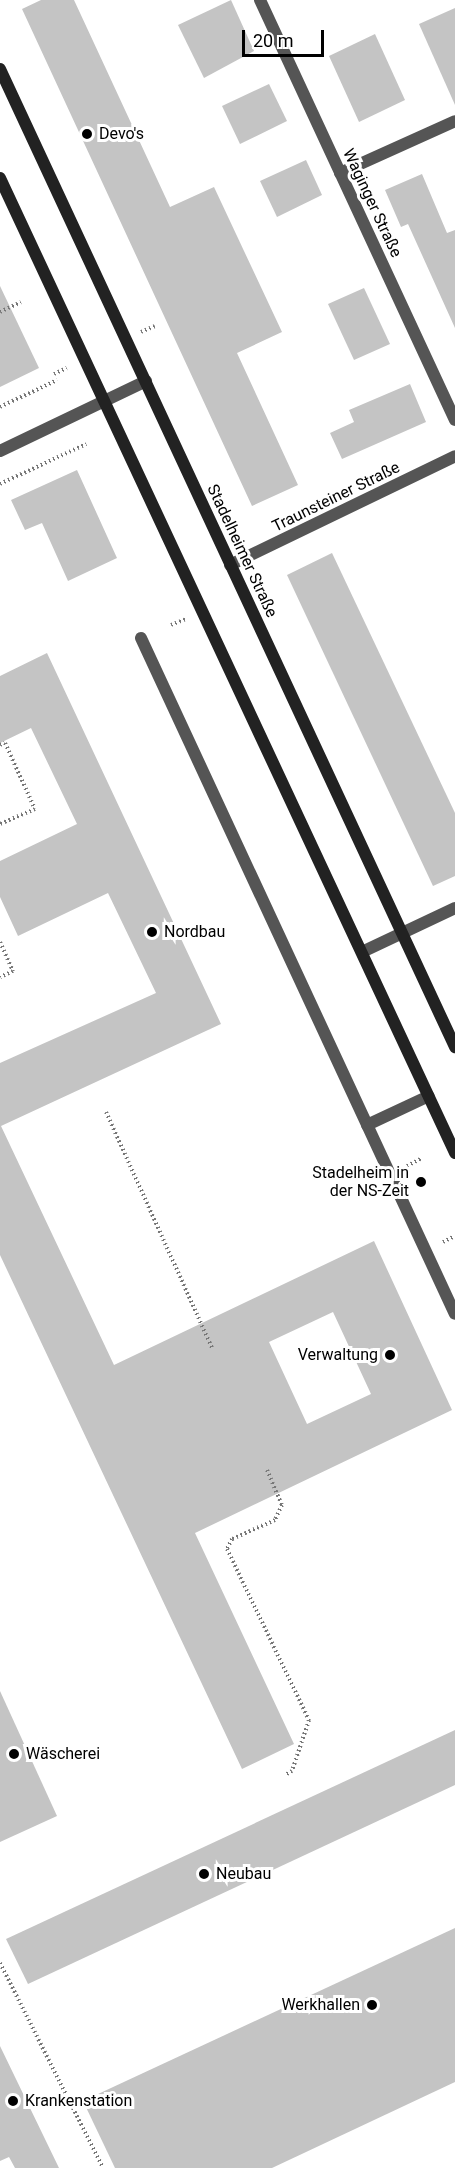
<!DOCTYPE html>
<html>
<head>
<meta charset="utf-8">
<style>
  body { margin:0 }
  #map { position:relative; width:455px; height:2168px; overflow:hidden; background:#fff; font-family:Roboto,sans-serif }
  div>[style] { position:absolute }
  .building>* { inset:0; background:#c4c4c4 }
  .path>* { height:4px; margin-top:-2px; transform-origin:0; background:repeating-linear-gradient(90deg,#777 0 1.5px,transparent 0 4.5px) }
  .lane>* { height:12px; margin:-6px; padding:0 6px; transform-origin:6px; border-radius:6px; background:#555 }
  .street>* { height:12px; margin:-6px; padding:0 6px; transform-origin:6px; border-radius:6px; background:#555 }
  .secondary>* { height:12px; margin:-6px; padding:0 6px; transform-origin:6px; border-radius:6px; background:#222 }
  .dots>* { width:16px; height:16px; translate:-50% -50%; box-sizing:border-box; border:3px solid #fff; border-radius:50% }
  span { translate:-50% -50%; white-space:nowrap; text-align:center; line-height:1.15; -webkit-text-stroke:6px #fff; paint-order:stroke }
  .poi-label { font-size:16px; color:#000 }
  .left { translate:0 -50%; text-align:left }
  .right { translate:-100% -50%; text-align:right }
  .street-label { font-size:16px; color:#000 }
  .scale { position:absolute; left:242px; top:30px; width:82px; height:27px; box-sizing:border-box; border:3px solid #000; border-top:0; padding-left:8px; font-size:18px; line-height:21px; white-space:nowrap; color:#000; -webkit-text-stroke:4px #fff; paint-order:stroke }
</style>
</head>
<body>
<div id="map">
  <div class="building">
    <div style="clip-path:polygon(41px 0,74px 0,170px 207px,214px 187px,282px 332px,237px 353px,298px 485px,252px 506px,22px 9px)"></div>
    <div style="clip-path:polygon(231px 0,254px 51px,204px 78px,178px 25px)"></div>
    <div style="clip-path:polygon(455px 8px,455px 105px,419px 24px)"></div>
    <div style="clip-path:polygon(375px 34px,405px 100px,359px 122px,329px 56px)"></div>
    <div style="clip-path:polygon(269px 84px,287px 121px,240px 144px,222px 106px)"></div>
    <div style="clip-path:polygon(306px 160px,322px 195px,277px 217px,260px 181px)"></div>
    <div style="clip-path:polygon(422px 174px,447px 233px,455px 230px,455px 328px,408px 224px,401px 227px,385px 190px)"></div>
    <div style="clip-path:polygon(0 286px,39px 368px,0 387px)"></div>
    <div style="clip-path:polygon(364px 288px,390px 344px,354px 360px,328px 304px)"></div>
    <div style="clip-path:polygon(410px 384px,426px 422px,342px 459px,330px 433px,354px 422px,349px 410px)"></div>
    <div style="clip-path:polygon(77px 470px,117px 558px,68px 581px,42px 523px,25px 530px,11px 500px)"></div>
    <div style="clip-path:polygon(332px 553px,455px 813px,455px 876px,433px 886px,287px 575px)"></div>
    <div style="clip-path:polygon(evenodd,47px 653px,221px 1024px,1px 1126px,114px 1365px,374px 1241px,452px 1410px,195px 1533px,294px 1744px,242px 1769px,0 1255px,0 1063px,156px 993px,108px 893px,18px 936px,0 897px,0 861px,77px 824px,31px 728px,0 743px,0 676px,47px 653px,333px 1312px,371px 1394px,307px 1424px,269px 1342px,333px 1312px)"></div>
    <div style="clip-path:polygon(0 1691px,57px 1816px,0 1842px)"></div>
    <div style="clip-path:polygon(455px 1730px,455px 1785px,28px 1984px,6px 1939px)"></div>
    <div style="clip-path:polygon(455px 1928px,455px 2082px,272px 2168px,115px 2168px,83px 2101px)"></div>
    <div style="clip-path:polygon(0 2046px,59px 2168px,15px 2168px,9px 2157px,0 2161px)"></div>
  </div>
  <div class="path">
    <div style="left:0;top:312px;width:23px;rotate:-25deg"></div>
    <div style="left:141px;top:332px;width:15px;rotate:-23deg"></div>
    <div style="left:54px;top:374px;width:14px;rotate:-25deg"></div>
    <div style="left:0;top:407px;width:63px;rotate:-25.3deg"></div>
    <div style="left:0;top:484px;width:95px;rotate:-24.9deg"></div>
    <div style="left:171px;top:625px;width:16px;rotate:-22deg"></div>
    <div style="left:0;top:745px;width:5px;rotate:-22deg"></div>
    <div style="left:5px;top:743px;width:72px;rotate:65.6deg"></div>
    <div style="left:35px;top:809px;width:38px;rotate:157deg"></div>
    <div style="left:0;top:942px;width:32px;rotate:66deg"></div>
    <div style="left:13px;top:971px;width:14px;rotate:155deg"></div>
    <div style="left:106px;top:1112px;width:259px;rotate:65.8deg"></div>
    <div style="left:407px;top:1166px;width:17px;rotate:-28deg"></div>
    <div style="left:443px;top:1242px;width:13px;rotate:-27deg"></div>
    <div style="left:267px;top:1470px;width:38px;rotate:67deg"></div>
    <div style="left:282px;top:1505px;width:17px;rotate:115deg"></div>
    <div style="left:275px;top:1520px;width:47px;rotate:156.2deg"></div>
    <div style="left:232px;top:1539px;width:11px;rotate:117deg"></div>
    <div style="left:227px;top:1549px;width:190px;rotate:64.4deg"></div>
    <div style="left:309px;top:1720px;width:54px;rotate:108.4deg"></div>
    <div style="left:292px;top:1771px;width:8px;rotate:150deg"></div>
    <div style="left:0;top:1963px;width:229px;rotate:63.3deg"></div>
  </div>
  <div class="lane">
    <div style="left:141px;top:638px;width:745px;rotate:65.09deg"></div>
    <div style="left:367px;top:1125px;width:68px;rotate:-25.1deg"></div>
  </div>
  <div class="street">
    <div style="left:260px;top:0;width:463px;rotate:65.1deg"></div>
    <div style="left:340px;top:173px;width:126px;rotate:-24.3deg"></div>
    <div style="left:0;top:451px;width:162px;rotate:-25.6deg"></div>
    <div style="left:230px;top:565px;width:250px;rotate:-25.8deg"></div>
    <div style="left:362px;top:952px;width:103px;rotate:-25.3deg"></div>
  </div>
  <div class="secondary">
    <div style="left:0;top:69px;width:1079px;rotate:65.05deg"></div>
    <div style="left:0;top:178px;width:1076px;rotate:64.98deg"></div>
  </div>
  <div class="dots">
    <div style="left:87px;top:134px;background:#000"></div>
    <div style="left:152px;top:932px;background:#000"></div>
    <div style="left:421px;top:1182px;background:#000"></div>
    <div style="left:390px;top:1355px;background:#000"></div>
    <div style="left:14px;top:1754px;background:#000"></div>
    <div style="left:204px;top:1874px;background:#000"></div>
    <div style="left:372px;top:2005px;background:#000"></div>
    <div style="left:13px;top:2101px;background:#000"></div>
  </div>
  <div class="poi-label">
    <span class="left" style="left:99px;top:134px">Devo's</span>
    <span class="left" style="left:164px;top:932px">Nordbau</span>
    <span class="right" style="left:409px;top:1182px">Stadelheim in<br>der NS-Zeit</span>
    <span class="right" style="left:378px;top:1355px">Verwaltung</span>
    <span class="left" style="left:26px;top:1754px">Wäscherei</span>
    <span class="left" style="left:216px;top:1874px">Neubau</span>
    <span class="right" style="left:360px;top:2005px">Werkhallen</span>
    <span class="left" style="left:25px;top:2101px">Krankenstation</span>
  </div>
  <div class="street-label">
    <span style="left:372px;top:203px;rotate:65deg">Waginger Straße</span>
    <span style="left:336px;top:497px;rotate:-26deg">Traunsteiner Straße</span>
    <span style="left:242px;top:551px;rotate:65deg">Stadelheimer Straße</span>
  </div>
  <div class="scale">20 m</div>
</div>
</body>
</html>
